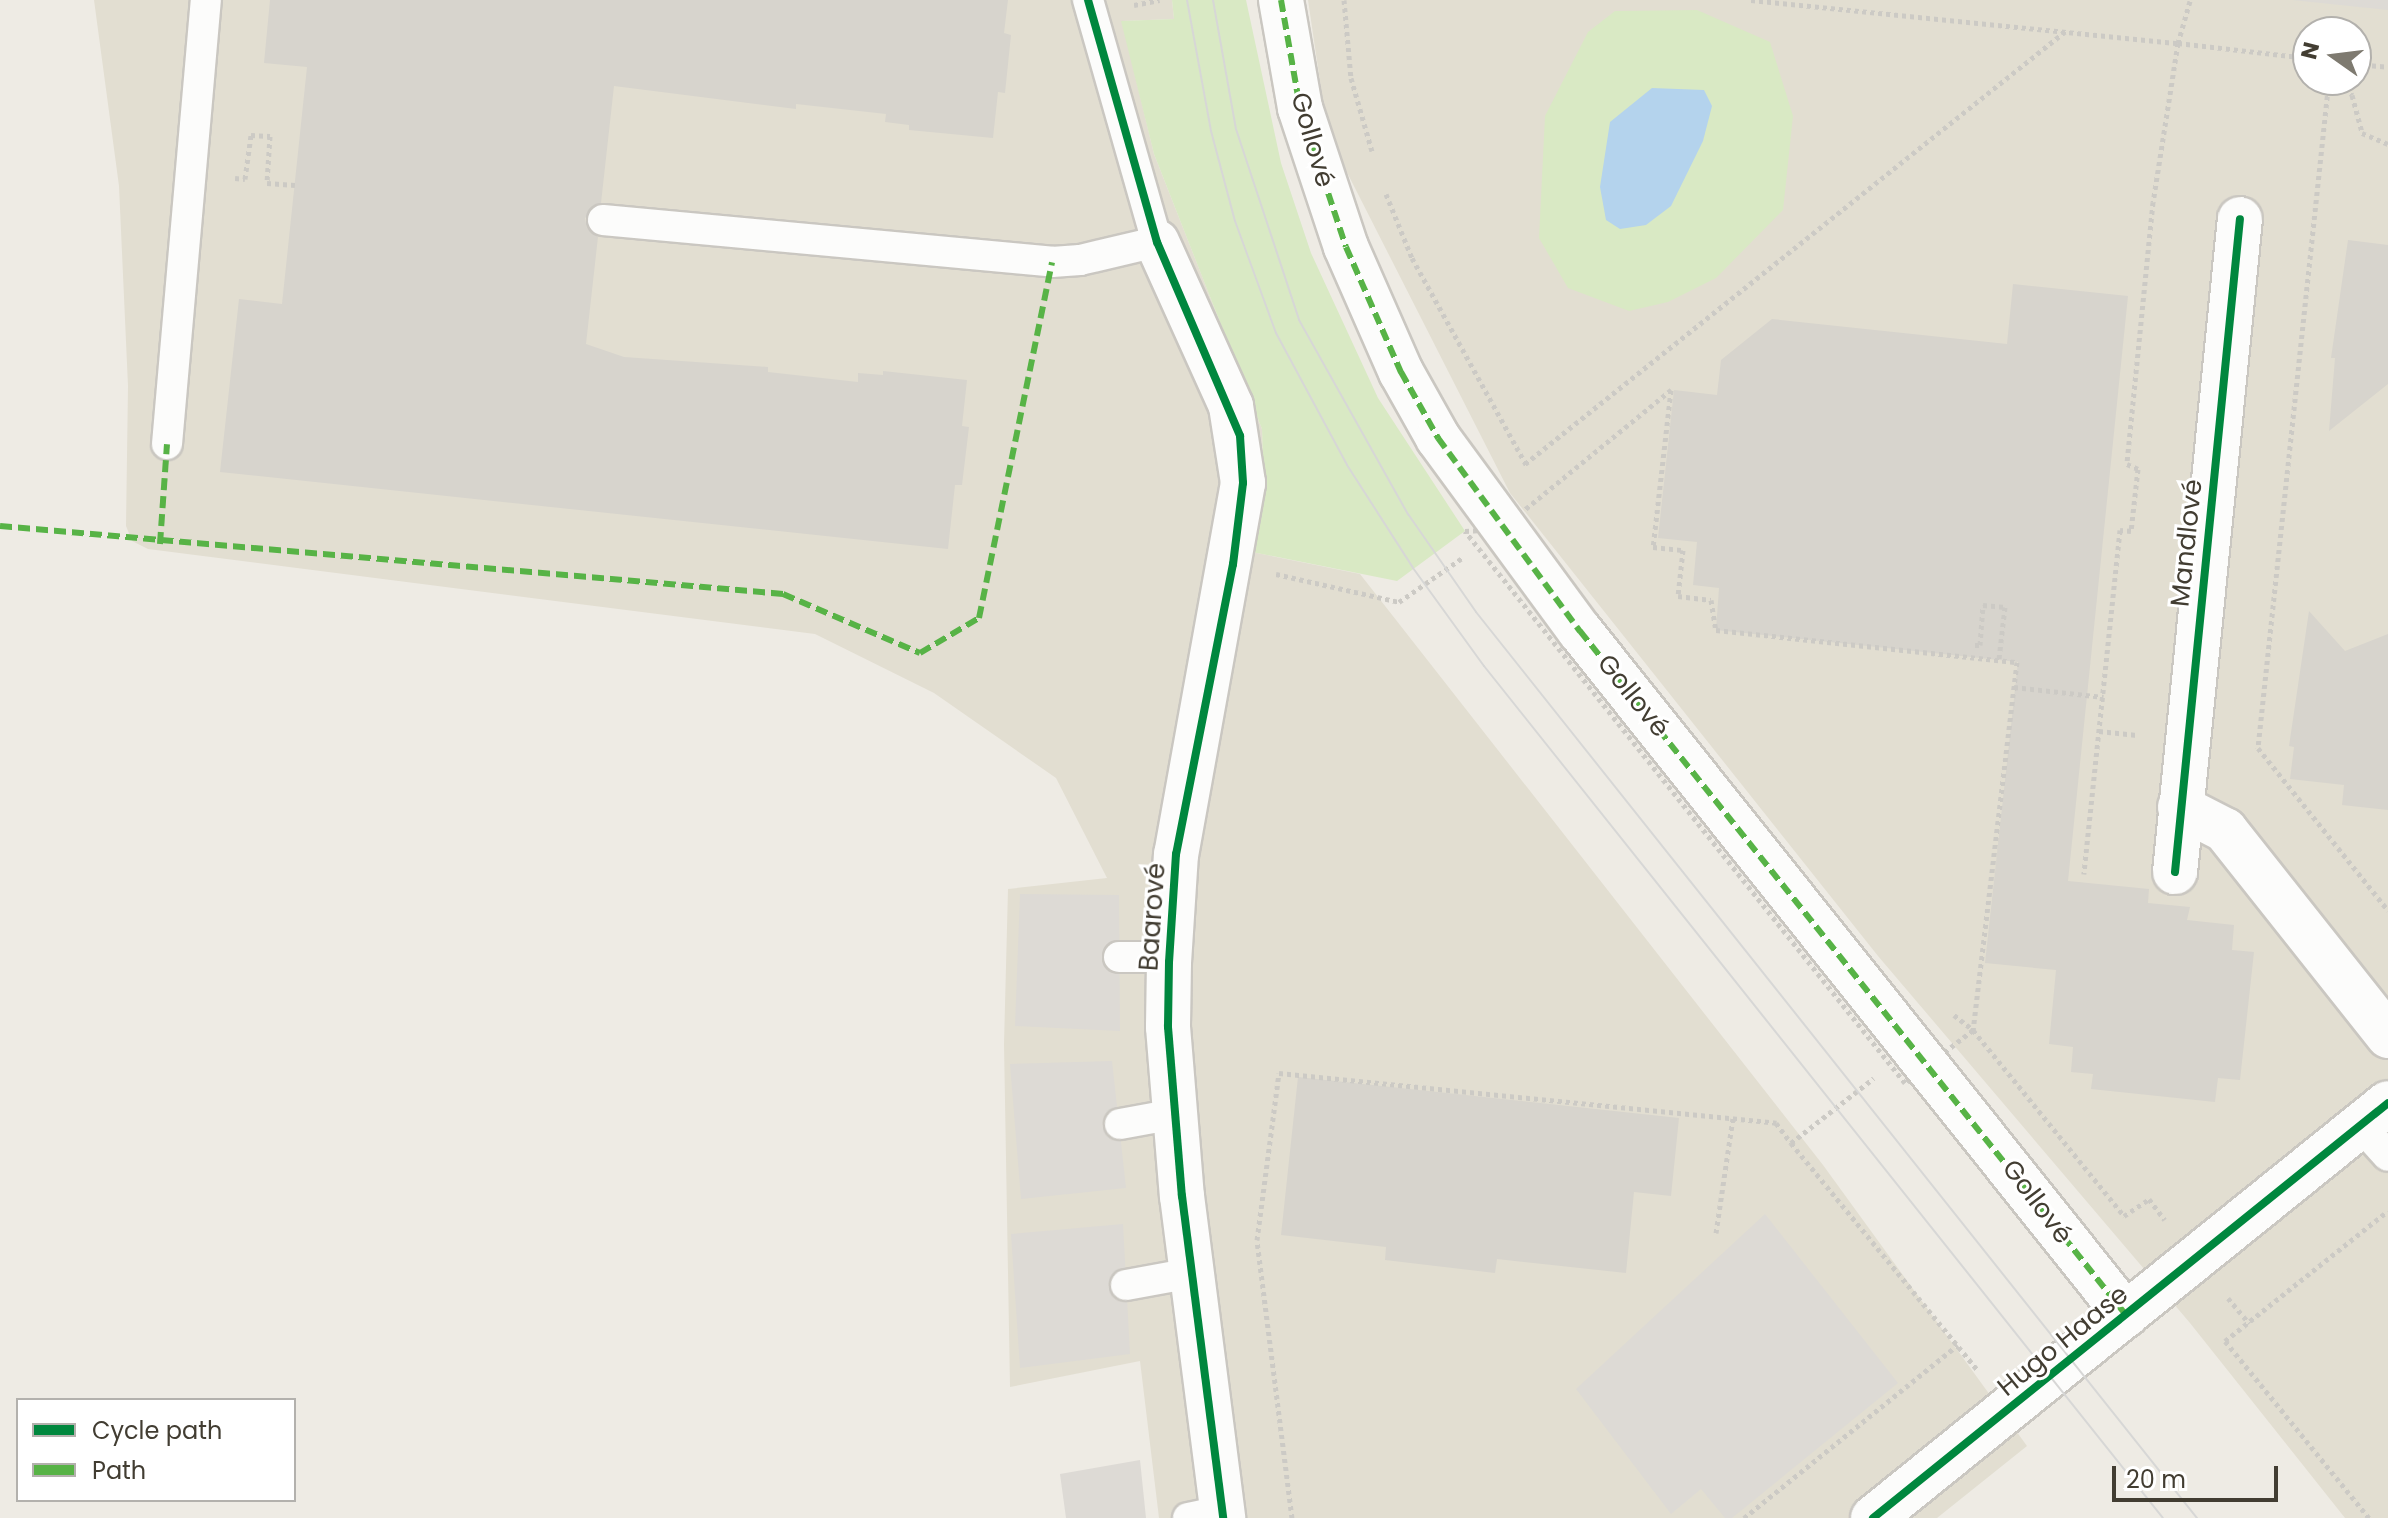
<!DOCTYPE html>
<html>
<head>
<meta charset="utf-8">
<style>
  body { margin:0 }
  #map { position:relative; width:2388px; height:1518px; overflow:hidden; background:#eeebe4; font-family:Poppins,sans-serif }
  div>[style] { position:absolute }
  .residential>* { inset:0; background:#e2ded1 }
  .green>* { inset:0; background:#d9e9c4 }
  .parking>* { inset:0; background:#dddad5 }
  .water>* { inset:0; background:#b4d3ed }
  .building>* { inset:0; background:#d7d4cd }
  .path>* { height:5px; margin-top:-2.5px; transform-origin:0; background:repeating-linear-gradient(90deg,#cccac5 0 4px,transparent 0 8px) }
  .roads { filter:drop-shadow(2px 0 #cac7c1) drop-shadow(-2px 0 #cac7c1) drop-shadow(0 2px #cac7c1) drop-shadow(0 -2px #cac7c1) }
  .service>* { height:30px; margin:-15px; padding:0 15px; transform-origin:15px; border-radius:15px; background:#fcfcfb }
  .pedestrian>* { height:44px; margin:-22px; padding:0 22px; transform-origin:22px; border-radius:22px; background:#fcfcfb }
  .minor>* { height:44px; margin:-22px; padding:0 22px; transform-origin:22px; border-radius:22px; background:#fcfcfb }
  .tram>* { height:2px; margin:-1px; padding:0 1px; transform-origin:1px; border-radius:1px; background:#d7d7d6 }
  .quiet>* { height:6px; margin-top:-3px; transform-origin:0; background:repeating-linear-gradient(90deg,#57b346 0 12px,transparent 0 18px) }
  .cycleway>* { height:8px; margin:-4px; padding:0 4px; transform-origin:4px; border-radius:4px; background:#00873e }
  span { translate:-50% -50%; white-space:nowrap; text-align:center; line-height:1.15; -webkit-text-stroke:6px #fff; paint-order:stroke }
  .street-label { font-size:26px; color:#423d32 }
  .legend { position:absolute; left:16px; top:1398px; width:280px; height:104px; box-sizing:border-box; background:#fff; border:2px solid #b3b1ad; margin:0; padding:10px 14px; list-style:none; font-size:24px; color:#423d32 }
  .legend li { display:flex; align-items:center; gap:16px; height:40px }
  .legend b { width:40px; border:2px solid #b3b1ad }
  .north { position:absolute; left:2292px; top:16px; width:80px; height:80px; box-sizing:border-box; background:#fff; border:2px solid #b3b1ad; border-radius:50%; rotate:284deg; font-size:22px; font-weight:700; line-height:32px; text-align:center; color:#423d32 }
  .north::after { content:''; display:block; margin:auto; width:28px; height:36px; background:#7e7a70; clip-path:polygon(50% 0,100% 100%,50% 72%,0 100%) }
  .scale { position:absolute; left:2112px; top:1466px; width:166px; height:36px; box-sizing:border-box; border:4px solid #423d32; border-top:0; padding-left:10px; font-size:24px; line-height:28px; white-space:nowrap; color:#423d32; -webkit-text-stroke:6px #fff; paint-order:stroke }
</style>
</head>
<body>
<div id="map">
  <div class="residential">
    <div style="clip-path:polygon(94px 0,1172px 0,1174px 19px,1122px 21px,1154px 154px,1262px 429px,1264px 494px,1252px 552px,1360px 574px,1823px 1165px,2027px 1446px,1937px 1518px,1159px 1518px,1140px 1361px,1010px 1387px,1004px 1044px,1008px 889px,1107px 878px,1056px 778px,934px 693px,815px 634px,148px 549px,132px 541px,126px 526px,128px 386px,119px 186px)"></div>
    <div style="clip-path:polygon(evenodd,1308px 0,2388px 0,2388px 1518px,2345px 1518px,2190px 1323px,1878px 956px,1510px 493px,1328px 135px,1308px 0,2308px 32px,2356px 32px,2356px 80px,2308px 80px,2308px 32px)"></div>
  </div>
  <div class="green">
    <div style="clip-path:polygon(1172px 0,1246px 0,1281px 163px,1311px 253px,1378px 398px,1465px 531px,1397px 581px,1252px 552px,1264px 494px,1262px 429px,1154px 154px,1121px 21px,1174px 19px)"></div>
    <div style="clip-path:polygon(1697px 10px,1770px 42px,1793px 116px,1783px 210px,1716px 278px,1668px 302px,1629px 311px,1568px 288px,1539px 238px,1545px 116px,1588px 32px,1615px 11px)"></div>
  </div>
  <div class="parking">
    <div style="clip-path:polygon(2292px 0,2388px 0,2388px 10px)"></div>
    <div style="clip-path:polygon(1020px 894px,1119px 895px,1120px 1031px,1015px 1026px)"></div>
    <div style="clip-path:polygon(1112px 1061px,1126px 1188px,1021px 1199px,1010px 1064px)"></div>
    <div style="clip-path:polygon(1765px 1214px,1898px 1383px,1732px 1518px,1725px 1518px,1701px 1489px,1671px 1514px,1576px 1389px)"></div>
    <div style="clip-path:polygon(1123px 1224px,1130px 1354px,1020px 1368px,1011px 1234px)"></div>
    <div style="clip-path:polygon(1140px 1460px,1146px 1518px,1066px 1518px,1060px 1474px)"></div>
  </div>
  <div class="water">
    <div style="clip-path:polygon(1652px 88px,1704px 90px,1712px 106px,1703px 141px,1671px 206px,1646px 225px,1620px 229px,1606px 220px,1600px 187px,1610px 122px)"></div>
  </div>
  <div class="building">
    <div style="clip-path:polygon(270px 0,1008px 0,1004px 33px,1011px 35px,1005px 93px,998px 92px,993px 138px,909px 130px,909px 125px,885px 122px,886px 114px,796px 104px,796px 109px,614px 86px,601px 203px,585px 218px,587px 228px,598px 237px,586px 344px,624px 357px,768px 367px,768px 372px,858px 382px,858px 373px,883px 375px,883px 371px,967px 380px,962px 426px,969px 427px,962px 485px,955px 485px,948px 549px,220px 472px,239px 299px,282px 304px,307px 67px,264px 63px)"></div>
    <div style="clip-path:polygon(2348px 240px,2388px 245px,2388px 384px,2329px 431px,2335px 358px,2331px 358px)"></div>
    <div style="clip-path:polygon(2013px 284px,2128px 296px,2068px 881px,2149px 889px,2148px 903px,2190px 907px,2187px 920px,2234px 925px,2232px 950px,2254px 952px,2240px 1080px,2218px 1078px,2215px 1102px,2091px 1089px,2093px 1074px,2071px 1072px,2073px 1047px,2049px 1044px,2056px 970px,1985px 963px,2018px 662px,1716px 630px,1719px 588px,1693px 585px,1697px 542px,1658px 538px,1674px 390px,1717px 395px,1721px 360px,1772px 319px,2007px 344px)"></div>
    <div style="clip-path:polygon(2309px 611px,2345px 651px,2388px 634px,2388px 810px,2342px 805px,2344px 785px,2290px 779px,2294px 747px,2289px 746px)"></div>
    <div style="clip-path:polygon(1298px 1077px,1679px 1118px,1671px 1196px,1634px 1192px,1626px 1273px,1497px 1259px,1495px 1273px,1385px 1260px,1386px 1247px,1281px 1235px)"></div>
  </div>
  <div class="path">
    <div style="left:1344px;top:0;width:78px;rotate:84.9deg"></div>
    <div style="left:1351px;top:78px;width:76px;rotate:74deg"></div>
    <div style="left:1751px;top:0;width:429px;rotate:5.8deg"></div>
    <div style="left:2178px;top:43px;width:161px;rotate:98.9deg"></div>
    <div style="left:2153px;top:202px;width:263px;rotate:95.7deg"></div>
    <div style="left:2127px;top:464px;width:12px;rotate:24deg"></div>
    <div style="left:2138px;top:469px;width:62px;rotate:96.4deg"></div>
    <div style="left:2131px;top:531px;width:11px;rotate:-175deg"></div>
    <div style="left:2120px;top:530px;width:346px;rotate:96deg"></div>
    <div style="left:2190px;top:1px;width:44px;rotate:105.9deg"></div>
    <div style="left:2178px;top:43px;width:131px;rotate:6.6deg"></div>
    <div style="left:1134px;top:5px;width:26px;rotate:-11deg"></div>
    <div style="left:2356px;top:64px;width:32px;rotate:5deg"></div>
    <div style="left:2329px;top:80px;width:672px;rotate:96.07deg"></div>
    <div style="left:2258px;top:748px;width:208px;rotate:51.3deg"></div>
    <div style="left:2342px;top:80px;width:18px;rotate:56deg"></div>
    <div style="left:2352px;top:95px;width:39px;rotate:75deg"></div>
    <div style="left:2362px;top:133px;width:28px;rotate:23deg"></div>
    <div style="left:235px;top:178px;width:10px;rotate:6deg"></div>
    <div style="left:245px;top:179px;width:44px;rotate:-82.2deg"></div>
    <div style="left:251px;top:135px;width:19px;rotate:3deg"></div>
    <div style="left:270px;top:136px;width:47px;rotate:93.7deg"></div>
    <div style="left:267px;top:183px;width:28px;rotate:4deg"></div>
    <div style="left:1386px;top:194px;width:69px;rotate:67.9deg"></div>
    <div style="left:1412px;top:258px;width:238px;rotate:61.1deg"></div>
    <div style="left:1671px;top:390px;width:158px;rotate:96.5deg"></div>
    <div style="left:1653px;top:547px;width:30px;rotate:6deg"></div>
    <div style="left:1683px;top:550px;width:46px;rotate:96.2deg"></div>
    <div style="left:1678px;top:596px;width:33px;rotate:7deg"></div>
    <div style="left:1711px;top:600px;width:30px;rotate:81deg"></div>
    <div style="left:1716px;top:630px;width:303px;rotate:6.1deg"></div>
    <div style="left:2017px;top:662px;width:371px;rotate:96.8deg"></div>
    <div style="left:1973px;top:1030px;width:86px;rotate:142.1deg"></div>
    <div style="left:1905px;top:1083px;width:706px;rotate:-128.56deg"></div>
    <div style="left:1465px;top:531px;width:36px;rotate:-3deg"></div>
    <div style="left:1501px;top:529px;width:220px;rotate:-39.3deg"></div>
    <div style="left:1525px;top:464px;width:694px;rotate:-38.69deg"></div>
    <div style="left:1276px;top:574px;width:126px;rotate:12.8deg"></div>
    <div style="left:1399px;top:602px;width:77px;rotate:-34.9deg"></div>
    <div style="left:1975px;top:645px;width:5px"></div>
    <div style="left:1980px;top:645px;width:40px;rotate:-85.7deg"></div>
    <div style="left:1983px;top:605px;width:22px;rotate:5deg"></div>
    <div style="left:2005px;top:607px;width:52px;rotate:96.6deg"></div>
    <div style="left:2014px;top:687px;width:90px;rotate:6.4deg"></div>
    <div style="left:2099px;top:731px;width:38px;rotate:6deg"></div>
    <div style="left:1954px;top:1015px;width:24px;rotate:38deg"></div>
    <div style="left:1973px;top:1030px;width:240px;rotate:50.9deg"></div>
    <div style="left:2124px;top:1216px;width:30px;rotate:-34deg"></div>
    <div style="left:2149px;top:1199px;width:26px;rotate:53deg"></div>
    <div style="left:1791px;top:1143px;width:295px;rotate:50.6deg"></div>
    <div style="left:1716px;top:1233px;width:116px;rotate:-81.6deg"></div>
    <div style="left:2228px;top:1298px;width:33px;rotate:50deg"></div>
    <div style="left:1292px;top:1518px;width:280px;rotate:-97.2deg"></div>
    <div style="left:1257px;top:1240px;width:168px;rotate:-82.5deg"></div>
    <div style="left:1279px;top:1073px;width:500px;rotate:5.7deg"></div>
    <div style="left:1776px;top:1123px;width:25px;rotate:53deg"></div>
    <div style="left:1791px;top:1143px;width:105px;rotate:-38.1deg"></div>
    <div style="left:1744px;top:1518px;width:275px;rotate:-39deg"></div>
    <div style="left:2369px;top:1518px;width:228px;rotate:-129.1deg"></div>
    <div style="left:2225px;top:1341px;width:208px;rotate:-38.6deg"></div>
  </div>
  <div class="roads">
    <div class="service">
      <div style="left:603px;top:220px;width:451px;rotate:5.3deg"></div>
      <div style="left:1052px;top:262px;width:28px;rotate:-4deg"></div>
      <div style="left:1080px;top:260px;width:79px;rotate:-13.2deg"></div>
      <div style="left:1157px;top:242px;width:252px;rotate:-105.9deg"></div>
      <div style="left:167px;top:444px;width:446px;rotate:-85deg"></div>
      <div style="left:1119px;top:957px;width:50px"></div>
      <div style="left:1120px;top:1124px;width:56px;rotate:-10.3deg"></div>
      <div style="left:2361px;top:1126px;width:40px;rotate:48deg"></div>
      <div style="left:1126px;top:1285px;width:67px;rotate:-10.3deg"></div>
      <div style="left:1188px;top:1518px;width:35px;rotate:-12deg"></div>
    </div>
    <div class="pedestrian">
      <div style="left:1281px;top:0;width:110px;rotate:80deg"></div>
      <div style="left:1300px;top:108px;width:146px;rotate:71.7deg"></div>
      <div style="left:1346px;top:247px;width:137px;rotate:66.3deg"></div>
      <div style="left:1401px;top:372px;width:76px;rotate:60.7deg"></div>
      <div style="left:1438px;top:438px;width:240px;rotate:53.7deg"></div>
      <div style="left:1580px;top:631px;width:875px;rotate:51.4deg"></div>
    </div>
    <div class="minor">
      <div style="left:1157px;top:242px;width:180px;rotate:65.7deg"></div>
      <div style="left:1231px;top:406px;width:78px;rotate:81.1deg"></div>
      <div style="left:1243px;top:483px;width:377px;rotate:100.2deg"></div>
      <div style="left:1176px;top:854px;width:108px;rotate:93.7deg"></div>
      <div style="left:1169px;top:962px;width:65px;rotate:90.9deg"></div>
      <div style="left:1168px;top:1027px;width:170px;rotate:85.3deg"></div>
      <div style="left:1182px;top:1196px;width:325px;rotate:82.7deg"></div>
      <div style="left:2180px;top:807px;width:51px;rotate:27.1deg"></div>
      <div style="left:2225px;top:830px;width:263px;rotate:51.6deg"></div>
      <div style="left:2175px;top:872px;width:656px;rotate:-84.32deg"></div>
      <div style="left:1873px;top:1518px;width:661px;rotate:-38.86deg"></div>
    </div>
  </div>
  <div class="tram">
    <div style="left:1187px;top:0;width:133px;rotate:79.6deg"></div>
    <div style="left:1211px;top:131px;width:93px;rotate:75.1deg"></div>
    <div style="left:1235px;top:221px;width:119px;rotate:69.9deg"></div>
    <div style="left:1276px;top:333px;width:150px;rotate:61.7deg"></div>
    <div style="left:1347px;top:465px;width:122px;rotate:57.3deg"></div>
    <div style="left:1413px;top:568px;width:121px;rotate:54.1deg"></div>
    <div style="left:1484px;top:666px;width:1089px;rotate:51.45deg"></div>
    <div style="left:1213px;top:0;width:131px;rotate:79.9deg"></div>
    <div style="left:1236px;top:129px;width:201px;rotate:71.7deg"></div>
    <div style="left:1299px;top:320px;width:223px;rotate:60.7deg"></div>
    <div style="left:1408px;top:514px;width:119px;rotate:55.2deg"></div>
    <div style="left:1476px;top:612px;width:1158px;rotate:51.49deg"></div>
  </div>
  <div class="quiet">
    <div style="left:1281px;top:0;width:110px;rotate:80deg"></div>
    <div style="left:1300px;top:108px;width:146px;rotate:71.7deg"></div>
    <div style="left:1346px;top:247px;width:137px;rotate:66.3deg"></div>
    <div style="left:1401px;top:372px;width:76px;rotate:60.7deg"></div>
    <div style="left:1438px;top:438px;width:240px;rotate:53.7deg"></div>
    <div style="left:1580px;top:631px;width:875px;rotate:51.4deg"></div>
    <div style="left:0;top:526px;width:786px;rotate:4.96deg"></div>
    <div style="left:783px;top:594px;width:149px;rotate:23.3deg"></div>
    <div style="left:920px;top:653px;width:69px;rotate:-30.7deg"></div>
    <div style="left:979px;top:618px;width:363px;rotate:-78.4deg"></div>
    <div style="left:160px;top:544px;width:100px;rotate:-86deg"></div>
  </div>
  <div class="cycleway">
    <div style="left:1088px;top:0;width:252px;rotate:74.1deg"></div>
    <div style="left:1157px;top:242px;width:211px;rotate:66.8deg"></div>
    <div style="left:1240px;top:436px;width:47px;rotate:86.3deg"></div>
    <div style="left:1243px;top:483px;width:82px;rotate:97deg"></div>
    <div style="left:1233px;top:564px;width:296px;rotate:101.1deg"></div>
    <div style="left:1176px;top:854px;width:108px;rotate:93.7deg"></div>
    <div style="left:1169px;top:962px;width:65px;rotate:90.9deg"></div>
    <div style="left:1168px;top:1027px;width:170px;rotate:85.3deg"></div>
    <div style="left:1182px;top:1196px;width:325px;rotate:82.7deg"></div>
    <div style="left:2175px;top:872px;width:656px;rotate:-84.32deg"></div>
    <div style="left:1873px;top:1518px;width:661px;rotate:-38.86deg"></div>
  </div>
  <div class="street-label">
    <span style="left:1312px;top:140px;rotate:74deg">Gollové</span>
    <span style="left:2187px;top:543px;rotate:-84deg">Mandlové</span>
    <span style="left:1633px;top:696px;rotate:51deg">Gollové</span>
    <span style="left:1153px;top:917px;rotate:-86deg">Baarové</span>
    <span style="left:2037px;top:1202px;rotate:53deg">Gollové</span>
    <span style="left:2063px;top:1341px;rotate:-39deg">Hugo Haase</span>
  </div>
  <ul class="legend">
  <li><b style="height:10px;background:#00873e"></b>Cycle path</li>
  <li><b style="height:10px;background:#57b346"></b>Path</li>
  </ul>
  <div class="north">N</div>
  <div class="scale">20 m</div>
</div>
</body>
</html>
